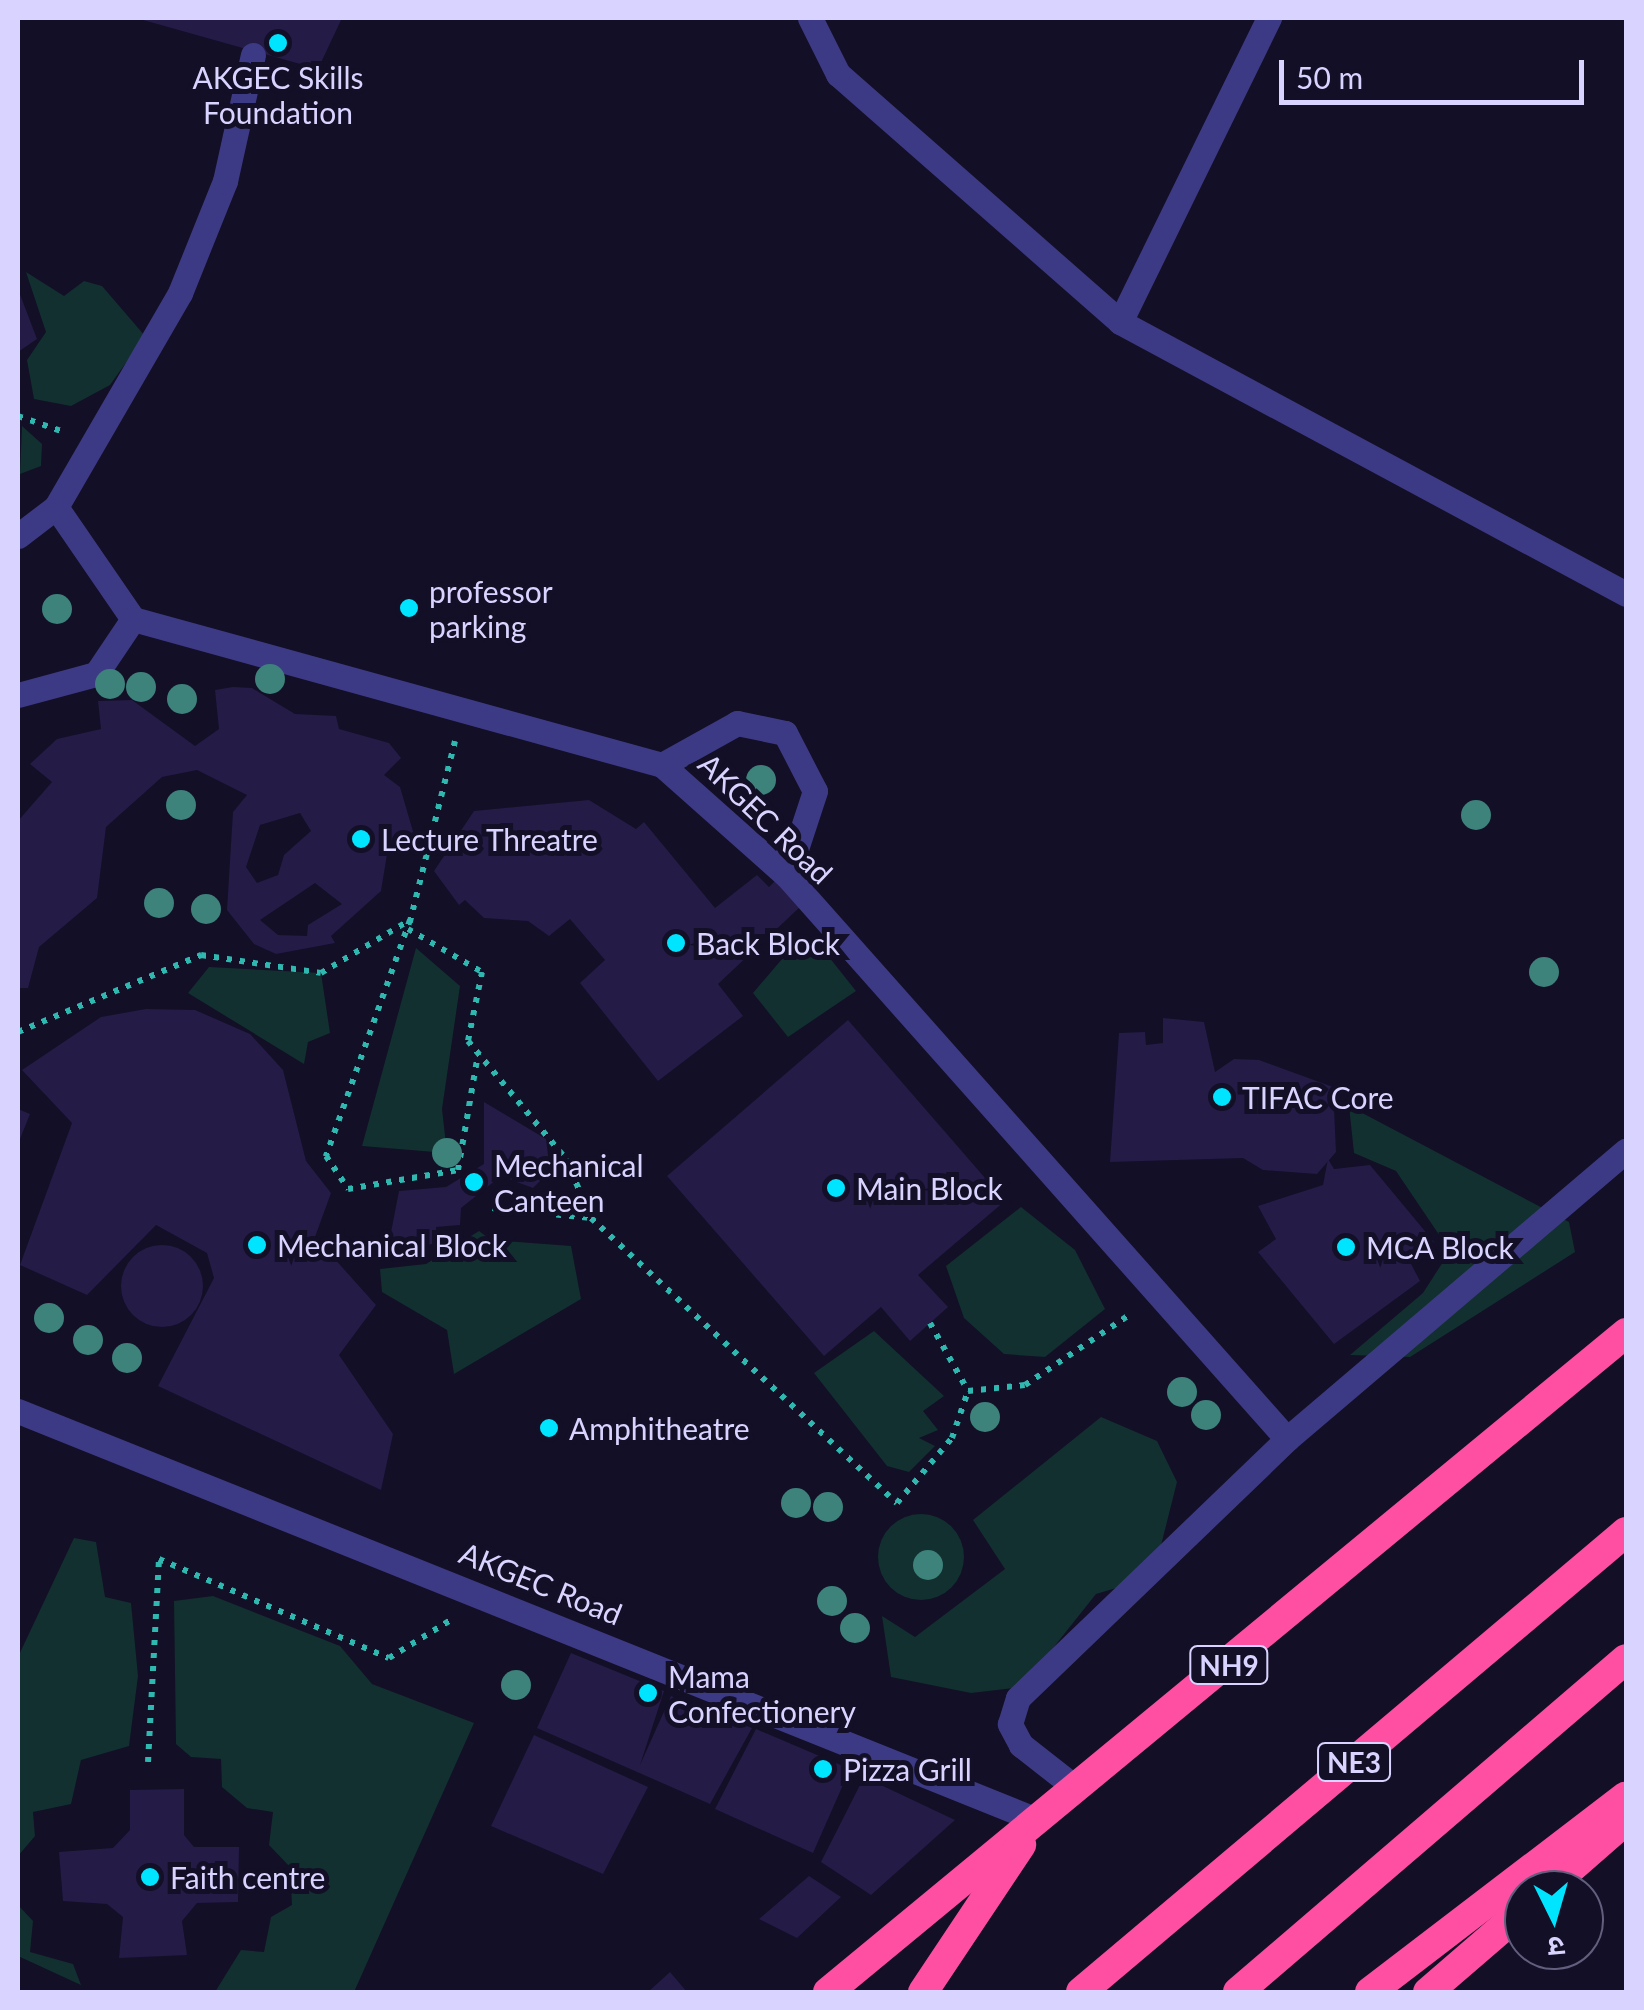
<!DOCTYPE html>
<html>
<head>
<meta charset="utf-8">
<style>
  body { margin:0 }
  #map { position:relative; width:1644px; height:2010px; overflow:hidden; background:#130f26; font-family:Lato,"Noto Sans Devanagari",sans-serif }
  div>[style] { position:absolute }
  .green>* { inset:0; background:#12302f }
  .round { border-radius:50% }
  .building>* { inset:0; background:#241b47 }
  .path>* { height:6px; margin-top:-3px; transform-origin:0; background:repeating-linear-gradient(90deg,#2fb8b0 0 5px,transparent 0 13px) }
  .minor>* { height:25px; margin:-12.5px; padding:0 12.5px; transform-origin:12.5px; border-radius:12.5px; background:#3d3a85 }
  .highway>* { height:30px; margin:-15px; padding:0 15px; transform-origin:15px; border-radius:15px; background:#ff4fa3 }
  .trees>* { width:30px; height:30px; margin:-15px; border-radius:50%; background:#3d827b }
  .dots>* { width:28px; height:28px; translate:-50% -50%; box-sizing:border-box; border:5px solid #130f26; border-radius:50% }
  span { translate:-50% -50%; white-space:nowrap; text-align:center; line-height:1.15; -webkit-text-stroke:10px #130f26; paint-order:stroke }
  .shield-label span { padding:2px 8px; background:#130f26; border:2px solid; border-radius:8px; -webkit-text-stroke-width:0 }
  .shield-label { font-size:28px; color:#d9d4ff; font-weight:700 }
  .poi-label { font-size:30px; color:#d9d4ff }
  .left { translate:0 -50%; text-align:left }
  .street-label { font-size:30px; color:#d9d4ff }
  .frame { position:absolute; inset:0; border:20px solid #d9d4ff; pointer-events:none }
  .north { position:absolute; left:1504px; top:1870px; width:100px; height:100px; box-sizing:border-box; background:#130f26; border:2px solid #625e7d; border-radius:50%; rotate:175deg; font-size:28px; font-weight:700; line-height:40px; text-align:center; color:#d9d4ff }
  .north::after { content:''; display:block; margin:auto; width:35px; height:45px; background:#00e5ff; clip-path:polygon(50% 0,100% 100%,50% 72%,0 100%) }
  .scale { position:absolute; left:1279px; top:60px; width:305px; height:45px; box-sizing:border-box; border:5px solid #d9d4ff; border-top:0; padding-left:12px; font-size:30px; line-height:35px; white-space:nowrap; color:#d9d4ff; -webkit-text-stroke:8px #130f26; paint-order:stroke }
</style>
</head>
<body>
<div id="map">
  <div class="green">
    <div style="clip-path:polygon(26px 272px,64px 296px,84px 281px,102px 286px,145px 336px,110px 385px,71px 406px,34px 399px,27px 360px,46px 332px)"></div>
    <div style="clip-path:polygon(22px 426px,42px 444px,41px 466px,20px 474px)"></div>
    <div style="clip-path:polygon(799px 939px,821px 947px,856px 991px,788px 1037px,753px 993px)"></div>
    <div style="clip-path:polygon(416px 948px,460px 986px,442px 1109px,447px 1153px,362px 1146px)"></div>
    <div style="clip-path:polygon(209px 967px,321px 973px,330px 1033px,308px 1042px,304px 1064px,188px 993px)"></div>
    <div style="clip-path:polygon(1349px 1106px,1569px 1222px,1575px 1252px,1410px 1357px,1350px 1355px,1423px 1293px,1450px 1251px,1396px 1171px,1354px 1153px)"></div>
    <div style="clip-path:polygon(1021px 1207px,1075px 1250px,1105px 1309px,1045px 1357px,1004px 1354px,964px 1318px,946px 1266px)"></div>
    <div style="clip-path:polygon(479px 1231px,491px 1240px,571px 1246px,581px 1299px,454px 1374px,447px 1330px,382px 1292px,380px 1269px,426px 1264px)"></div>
    <div style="clip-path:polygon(874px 1331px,944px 1396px,923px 1411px,938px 1430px,919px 1438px,935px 1446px,909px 1472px,887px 1466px,814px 1373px)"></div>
    <div style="clip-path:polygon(1101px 1417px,1157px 1441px,1177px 1482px,1153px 1577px,1096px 1594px,1022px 1687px,971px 1693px,891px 1677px,882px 1616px,915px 1637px,1005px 1569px,973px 1520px)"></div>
    <div class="round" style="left:878px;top:1514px;width:86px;height:86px"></div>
    <div style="clip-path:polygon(74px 1538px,96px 1542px,105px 1597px,131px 1603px,138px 1676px,129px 1746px,81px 1760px,71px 1804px,33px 1812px,35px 1836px,18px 1856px,18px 1657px)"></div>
    <div style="clip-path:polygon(213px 1596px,340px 1646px,372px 1684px,474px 1723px,354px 1992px,215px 1992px,241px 1950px,264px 1952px,271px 1917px,292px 1905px,290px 1867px,269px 1845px,273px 1812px,247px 1808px,222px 1787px,221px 1759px,191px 1757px,176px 1744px,174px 1601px)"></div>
    <div style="clip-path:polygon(18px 1905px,33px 1921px,30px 1952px,73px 1964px,81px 1985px,18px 1956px)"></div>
  </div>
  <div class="building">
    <div style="clip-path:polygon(136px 18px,342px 18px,318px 69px)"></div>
    <div style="clip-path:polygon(18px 289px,37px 339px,18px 352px)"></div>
    <div style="clip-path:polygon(evenodd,233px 687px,252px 688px,295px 714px,336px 716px,339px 729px,389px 743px,401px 758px,384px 775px,400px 787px,417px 845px,388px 848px,381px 891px,331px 936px,335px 943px,276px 954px,254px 944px,227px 910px,233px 812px,247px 795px,197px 770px,162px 777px,106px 827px,97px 898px,39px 947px,28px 988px,18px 988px,18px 821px,52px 782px,30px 764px,57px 739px,101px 729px,98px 701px,132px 700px,195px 746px,219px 729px,215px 690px,233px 687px,300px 813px,311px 831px,284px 855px,278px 875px,257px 883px,246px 867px,260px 825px,300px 813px,233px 687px,315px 883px,342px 904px,308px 925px,307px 936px,278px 935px,260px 920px,315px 883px)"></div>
    <div style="clip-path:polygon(589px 800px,636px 829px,644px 822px,715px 908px,757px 875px,769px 887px,776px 880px,801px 906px,718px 984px,743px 1016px,658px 1081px,580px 983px,605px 960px,570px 919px,549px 936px,528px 921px,484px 918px,465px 900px,459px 905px,434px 871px,474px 811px)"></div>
    <div style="clip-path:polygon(146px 1009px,195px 1010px,250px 1034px,283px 1070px,306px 1161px,331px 1193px,315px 1237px,376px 1305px,339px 1355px,393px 1434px,381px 1490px,158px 1386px,214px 1278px,207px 1253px,156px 1225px,87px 1295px,20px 1265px,72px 1123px,22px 1070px,101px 1017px)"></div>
    <div style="clip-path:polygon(1163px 1018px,1204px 1022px,1215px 1072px,1234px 1059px,1259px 1060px,1333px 1087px,1336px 1152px,1317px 1174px,1263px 1170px,1243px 1158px,1110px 1162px,1119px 1033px,1145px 1032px,1146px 1045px,1163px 1043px)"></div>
    <div style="clip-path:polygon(848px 1020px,1005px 1201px,918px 1275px,948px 1307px,910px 1341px,881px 1307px,824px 1356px,667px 1176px)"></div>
    <div style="clip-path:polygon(484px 1102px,546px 1139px,550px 1171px,533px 1188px,501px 1176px,461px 1208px,460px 1225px,436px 1227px,437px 1243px,387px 1253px,399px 1191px,446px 1187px,484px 1164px)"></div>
    <div style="clip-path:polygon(18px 1109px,30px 1114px,18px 1144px)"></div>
    <div style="clip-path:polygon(1328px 1159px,1334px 1169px,1370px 1165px,1434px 1242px,1409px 1260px,1420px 1281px,1334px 1344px,1258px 1252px,1276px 1239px,1258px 1206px,1323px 1185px)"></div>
    <div class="round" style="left:121px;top:1245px;width:82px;height:82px"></div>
    <div style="clip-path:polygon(571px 1653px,664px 1691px,640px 1765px,671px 1696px,752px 1728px,710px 1804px,537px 1728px)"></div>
    <div style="clip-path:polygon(756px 1729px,850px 1769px,813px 1853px,715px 1809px)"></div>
    <div style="clip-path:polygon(534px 1735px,648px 1787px,603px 1874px,491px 1826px)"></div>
    <div style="clip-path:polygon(864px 1777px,955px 1820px,871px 1895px,821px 1862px)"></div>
    <div style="clip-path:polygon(184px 1789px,184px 1835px,194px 1847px,239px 1847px,238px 1902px,197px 1903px,182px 1921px,187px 1955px,119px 1958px,123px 1917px,107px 1904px,63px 1901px,59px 1852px,113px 1848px,130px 1830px,130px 1790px)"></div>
    <div style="clip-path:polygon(809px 1876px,841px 1897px,797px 1938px,759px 1919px)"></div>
    <div style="clip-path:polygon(670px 1972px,687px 1992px,648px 1992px)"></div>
  </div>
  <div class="path">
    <div style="left:18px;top:416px;width:49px;rotate:19.2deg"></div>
    <div style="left:455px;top:741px;width:194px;rotate:104deg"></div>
    <div style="left:408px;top:929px;width:86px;rotate:30.2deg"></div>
    <div style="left:482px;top:972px;width:70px;rotate:101.5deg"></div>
    <div style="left:468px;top:1041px;width:153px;rotate:50.3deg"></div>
    <div style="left:566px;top:1159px;width:64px;rotate:67deg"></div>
    <div style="left:591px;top:1218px;width:418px;rotate:43deg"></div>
    <div style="left:897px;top:1503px;width:85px;rotate:-49.8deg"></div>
    <div style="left:952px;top:1438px;width:50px;rotate:-71.2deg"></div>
    <div style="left:968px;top:1391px;width:57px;rotate:-6deg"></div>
    <div style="left:1025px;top:1385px;width:129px;rotate:-33.9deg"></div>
    <div style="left:18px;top:1032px;width:199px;rotate:-22.8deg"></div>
    <div style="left:201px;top:955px;width:121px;rotate:8.5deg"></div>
    <div style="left:321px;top:973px;width:104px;rotate:-30.8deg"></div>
    <div style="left:410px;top:920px;width:251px;rotate:109.6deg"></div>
    <div style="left:326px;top:1156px;width:40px;rotate:56deg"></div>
    <div style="left:348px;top:1189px;width:112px;rotate:-9.8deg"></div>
    <div style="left:458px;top:1170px;width:118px;rotate:-80.2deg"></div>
    <div style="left:492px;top:1208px;width:100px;rotate:5.8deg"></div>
    <div style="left:930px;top:1323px;width:78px;rotate:60.8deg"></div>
    <div style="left:148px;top:1762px;width:203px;rotate:-86.9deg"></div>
    <div style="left:159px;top:1559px;width:250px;rotate:23.3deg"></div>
    <div style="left:389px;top:1658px;width:76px;rotate:-31.6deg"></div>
  </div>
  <div class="minor">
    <div style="left:810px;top:18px;width:63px;rotate:63.4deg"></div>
    <div style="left:838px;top:74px;width:376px;rotate:41.3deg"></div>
    <div style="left:1120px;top:322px;width:574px;rotate:28.26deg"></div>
    <div style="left:1120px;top:322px;width:339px;rotate:-63.9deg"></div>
    <div style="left:56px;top:507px;width:247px;rotate:-59.9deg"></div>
    <div style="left:180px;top:293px;width:121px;rotate:-68.1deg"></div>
    <div style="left:225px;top:181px;width:129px;rotate:-77.5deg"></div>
    <div style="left:18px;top:536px;width:48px;rotate:-37.3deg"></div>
    <div style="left:56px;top:507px;width:136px;rotate:55.5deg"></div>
    <div style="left:18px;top:695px;width:81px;rotate:-15.1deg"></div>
    <div style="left:96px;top:674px;width:66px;rotate:-56.1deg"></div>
    <div style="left:133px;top:619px;width:549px;rotate:15.43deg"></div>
    <div style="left:662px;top:765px;width:167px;rotate:41.6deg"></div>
    <div style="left:787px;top:876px;width:753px;rotate:48.39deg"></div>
    <div style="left:662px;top:765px;width:86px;rotate:-29.2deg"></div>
    <div style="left:737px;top:723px;width:49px;rotate:11.8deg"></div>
    <div style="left:785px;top:733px;width:65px;rotate:62.7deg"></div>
    <div style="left:815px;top:791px;width:89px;rotate:108.2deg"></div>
    <div style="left:18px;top:1411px;width:1098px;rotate:21.87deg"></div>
    <div style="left:1076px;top:1788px;width:70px;rotate:-142deg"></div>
    <div style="left:1021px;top:1745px;width:24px;rotate:-118deg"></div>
    <div style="left:1010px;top:1724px;width:27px;rotate:-73deg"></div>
    <div style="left:1018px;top:1698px;width:373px;rotate:-43.9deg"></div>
    <div style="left:1287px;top:1439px;width:445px;rotate:-40.4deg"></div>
  </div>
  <div class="highway">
    <div style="left:1546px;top:1890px;width:106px;rotate:-41.2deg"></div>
    <div style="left:828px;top:1992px;width:1035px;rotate:-39.55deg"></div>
    <div style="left:923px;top:1992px;width:177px;rotate:-56.3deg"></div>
    <div style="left:1081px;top:1992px;width:713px;rotate:-40.17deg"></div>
    <div style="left:1238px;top:1992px;width:511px;rotate:-40.64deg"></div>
    <div style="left:1370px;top:1992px;width:322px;rotate:-37.4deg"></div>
    <div style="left:1428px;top:1992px;width:127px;rotate:-40.8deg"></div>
  </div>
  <div class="trees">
    <div style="left:57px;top:609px"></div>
    <div style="left:270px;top:679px"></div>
    <div style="left:110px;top:684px"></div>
    <div style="left:141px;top:687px"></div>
    <div style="left:182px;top:699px"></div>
    <div style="left:761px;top:780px"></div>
    <div style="left:181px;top:805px"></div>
    <div style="left:1476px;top:815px"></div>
    <div style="left:159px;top:903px"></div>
    <div style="left:206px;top:909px"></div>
    <div style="left:1544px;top:972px"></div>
    <div style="left:447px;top:1153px"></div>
    <div style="left:49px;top:1318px"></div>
    <div style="left:88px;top:1340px"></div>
    <div style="left:127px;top:1358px"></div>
    <div style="left:1182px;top:1392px"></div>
    <div style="left:1206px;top:1415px"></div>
    <div style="left:985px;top:1417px"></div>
    <div style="left:796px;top:1503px"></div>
    <div style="left:828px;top:1507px"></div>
    <div style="left:928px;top:1565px"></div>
    <div style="left:832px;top:1601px"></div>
    <div style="left:855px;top:1628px"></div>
    <div style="left:516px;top:1685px"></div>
  </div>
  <div class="dots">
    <div style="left:278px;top:43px;background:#00e5ff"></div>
    <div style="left:409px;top:608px;background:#00e5ff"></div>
    <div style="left:361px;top:839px;background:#00e5ff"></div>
    <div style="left:676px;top:943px;background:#00e5ff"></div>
    <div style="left:1222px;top:1097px;background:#00e5ff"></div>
    <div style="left:474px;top:1182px;background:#00e5ff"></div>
    <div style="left:836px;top:1188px;background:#00e5ff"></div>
    <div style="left:257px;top:1245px;background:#00e5ff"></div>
    <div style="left:1346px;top:1247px;background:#00e5ff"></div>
    <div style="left:549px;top:1428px;background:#00e5ff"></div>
    <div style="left:648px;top:1693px;background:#00e5ff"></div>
    <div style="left:823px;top:1769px;background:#00e5ff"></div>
    <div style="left:150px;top:1877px;background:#00e5ff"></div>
  </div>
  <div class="shield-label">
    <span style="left:1229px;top:1665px">NH9</span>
    <span style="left:1354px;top:1762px">NE3</span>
  </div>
  <div class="poi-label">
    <span style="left:278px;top:94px">AKGEC Skills<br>Foundation</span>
    <span class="left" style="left:429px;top:608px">professor<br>parking</span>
    <span class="left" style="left:381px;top:839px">Lecture Threatre</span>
    <span class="left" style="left:696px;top:943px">Back Block</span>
    <span class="left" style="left:1242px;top:1097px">TIFAC Core</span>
    <span class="left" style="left:494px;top:1182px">Mechanical<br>Canteen</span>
    <span class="left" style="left:856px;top:1188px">Main Block</span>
    <span class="left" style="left:277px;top:1245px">Mechanical Block</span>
    <span class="left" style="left:1366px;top:1247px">MCA Block</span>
    <span class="left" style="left:569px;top:1428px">Amphitheatre</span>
    <span class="left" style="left:668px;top:1693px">Mama<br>Confectionery</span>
    <span class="left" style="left:843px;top:1769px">Pizza Grill</span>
    <span class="left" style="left:170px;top:1877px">Faith centre</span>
  </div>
  <div class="street-label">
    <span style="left:766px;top:818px;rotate:44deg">AKGEC Road</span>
    <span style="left:541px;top:1583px;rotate:22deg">AKGEC Road</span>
  </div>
  <div class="frame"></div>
  <div class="north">उ</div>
  <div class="scale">50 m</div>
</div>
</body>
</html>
